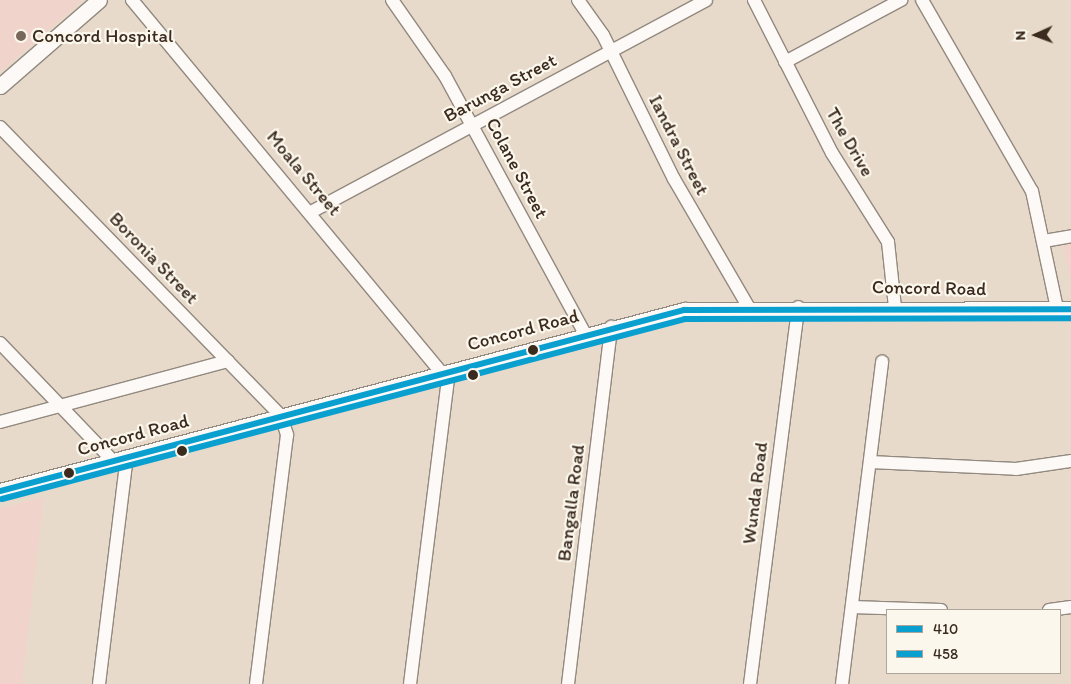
<!DOCTYPE html>
<html>
<head>
<meta charset="utf-8">
<style>
  body { margin:0 }
  #map { position:relative; width:1071px; height:684px; overflow:hidden; background:#e8dacb; font-family:Itim,sans-serif }
  div>[style] { position:absolute }
  .built>* { inset:0; background:#f0d4cc }
  .roads { filter:drop-shadow(1px 0 #92897f) drop-shadow(-1px 0 #92897f) drop-shadow(0 1px #92897f) drop-shadow(0 -1px #92897f) }
  .minor>* { height:12px; margin:-6px; padding:0 6px; transform-origin:6px; border-radius:6px; background:#fcf9f7 }
  .major>* { height:15px; margin:-7.5px; padding:0 7.5px; transform-origin:7.5px; border-radius:7.5px; background:#fcf9f7 }
  .bus-1>* { height:6px; margin:-3px; padding:0 3px; transform-origin:3px; border-radius:3px; background:#09a0d0 }
  .bus-2>* { height:6px; margin:-3px; padding:0 3px; transform-origin:3px; border-radius:3px; background:#09a0d0 }
  .dots>* { width:14px; height:14px; translate:-50% -50%; box-sizing:border-box; border:2px solid #fbf7ec; border-radius:50% }
  span { translate:-50% -50%; white-space:nowrap; text-align:center; line-height:1.15; -webkit-text-stroke:4.5px #fbf7ec; paint-order:stroke }
  .poi-label { font-size:19px; color:#3b2a1e }
  .left { translate:0 -50%; text-align:left }
  .street-label { font-size:19px; color:#3b2a1e }
  .legend { position:absolute; left:886px; top:609px; width:175px; height:65px; box-sizing:border-box; background:#fbf7ec; border:1px solid #aea59a; margin:0; padding:6px 9px; list-style:none; font-size:15px; color:#3b2a1e }
  .legend li { display:flex; align-items:center; gap:10px; height:25px }
  .legend b { width:25px; border:1px solid #aea59a }
  .north { position:absolute; left:1011px; top:10px; width:50px; height:50px; -webkit-text-stroke:4px #fbf7ec; paint-order:stroke; rotate:268deg; font-size:14px; font-weight:700; line-height:20px; text-align:center; color:#3b2a1e }
  .north::after { content:''; display:block; margin:auto; width:18px; height:22px; background:#3b2a1e; clip-path:polygon(50% 0,100% 100%,50% 72%,0 100%) }
</style>
</head>
<body>
<div id="map">
  <div class="built">
    <div style="clip-path:polygon(0 0,83px 0,0 72px)"></div>
    <div style="clip-path:polygon(1071px 242px,1071px 282px,1062px 244px)"></div>
    <div style="clip-path:polygon(44px 497px,22px 684px,0 684px,0 508px)"></div>
  </div>
  <div class="roads">
    <div class="minor">
      <div style="left:132px;top:0;width:485px;rotate:50.3deg"></div>
      <div style="left:392px;top:0;width:93px;rotate:55.1deg"></div>
      <div style="left:445px;top:76px;width:294px;rotate:61.5deg"></div>
      <div style="left:578px;top:0;width:43px;rotate:54.5deg"></div>
      <div style="left:603px;top:35px;width:161px;rotate:63.8deg"></div>
      <div style="left:674px;top:179px;width:147px;rotate:59.8deg"></div>
      <div style="left:754px;top:0;width:172px;rotate:63deg"></div>
      <div style="left:832px;top:153px;width:105px;rotate:57.8deg"></div>
      <div style="left:888px;top:242px;width:65px;rotate:83.9deg"></div>
      <div style="left:922px;top:0;width:220px;rotate:60.1deg"></div>
      <div style="left:1032px;top:191px;width:121px;rotate:78deg"></div>
      <div style="left:785px;top:62px;width:132px;rotate:-28.1deg"></div>
      <div style="left:0;top:127px;width:403px;rotate:45.8deg"></div>
      <div style="left:281px;top:416px;width:20px;rotate:72deg"></div>
      <div style="left:287px;top:435px;width:251px;rotate:97.1deg"></div>
      <div style="left:313px;top:211px;width:446px;rotate:-28.2deg"></div>
      <div style="left:1044px;top:241px;width:27px;rotate:-10deg"></div>
      <div style="left:0;top:343px;width:163px;rotate:46.2deg"></div>
      <div style="left:0;top:422px;width:236px;rotate:-15deg"></div>
      <div style="left:870px;top:462px;width:146px;rotate:2.7deg"></div>
      <div style="left:1016px;top:469px;width:56px;rotate:-8.3deg"></div>
      <div style="left:852px;top:607px;width:89px;rotate:1.9deg"></div>
      <div style="left:1049px;top:610px;width:22px;rotate:-8deg"></div>
      <div style="left:99px;top:684px;width:229px;rotate:-83deg"></div>
      <div style="left:410px;top:684px;width:315px;rotate:-82.9deg"></div>
      <div style="left:568px;top:684px;width:360px;rotate:-83.1deg"></div>
      <div style="left:750px;top:684px;width:380px;rotate:-82.7deg"></div>
      <div style="left:842px;top:684px;width:325px;rotate:-82.9deg"></div>
    </div>
    <div class="major">
      <div style="left:0;top:86px;width:131px;rotate:-41deg"></div>
      <div style="left:0;top:491px;width:708px;rotate:-14.82deg"></div>
      <div style="left:684px;top:310px;width:387px;rotate:-0.1deg"></div>
    </div>
  </div>
  <div class="bus-1">
    <div style="left:0;top:491px;width:708px;rotate:-14.82deg"></div>
    <div style="left:684px;top:310px;width:387px;rotate:-0.1deg"></div>
  </div>
  <div class="bus-2">
    <div style="left:2px;top:499px;width:706px;rotate:-14.76deg"></div>
    <div style="left:685px;top:319px;width:386px;rotate:-0.1deg"></div>
  </div>
  <div class="dots">
    <div style="left:21px;top:36px;background:#78685b"></div>
    <div style="left:533px;top:350px;background:#3b2a1e"></div>
    <div style="left:473px;top:375px;background:#3b2a1e"></div>
    <div style="left:182px;top:451px;background:#3b2a1e"></div>
    <div style="left:69px;top:473px;background:#3b2a1e"></div>
  </div>
  <div class="poi-label">
    <span class="left" style="left:32px;top:36px">Concord Hospital</span>
  </div>
  <div class="street-label">
    <span style="left:500px;top:88px;rotate:-28deg">Barunga Street</span>
    <span style="left:850px;top:142px;rotate:60deg">The Drive</span>
    <span style="left:679px;top:145px;rotate:63deg">Iandra Street</span>
    <span style="left:517px;top:168px;rotate:62deg">Colane Street</span>
    <span style="left:304px;top:173px;rotate:50deg">Moala Street</span>
    <span style="left:154px;top:258px;rotate:46deg">Boronia Street</span>
    <span style="left:929px;top:288px;rotate:1deg">Concord Road</span>
    <span style="left:523px;top:330px;rotate:-15deg">Concord Road</span>
    <span style="left:133px;top:435px;rotate:-15deg">Concord Road</span>
    <span style="left:755px;top:493px;rotate:-83deg">Wunda Road</span>
    <span style="left:571px;top:503px;rotate:-83deg">Bangalla Road</span>
  </div>
  <ul class="legend">
  <li><b style="height:6px;background:#09a0d0"></b>410</li>
  <li><b style="height:6px;background:#09a0d0"></b>458</li>
  </ul>
  <div class="north">N</div>
</div>
</body>
</html>
